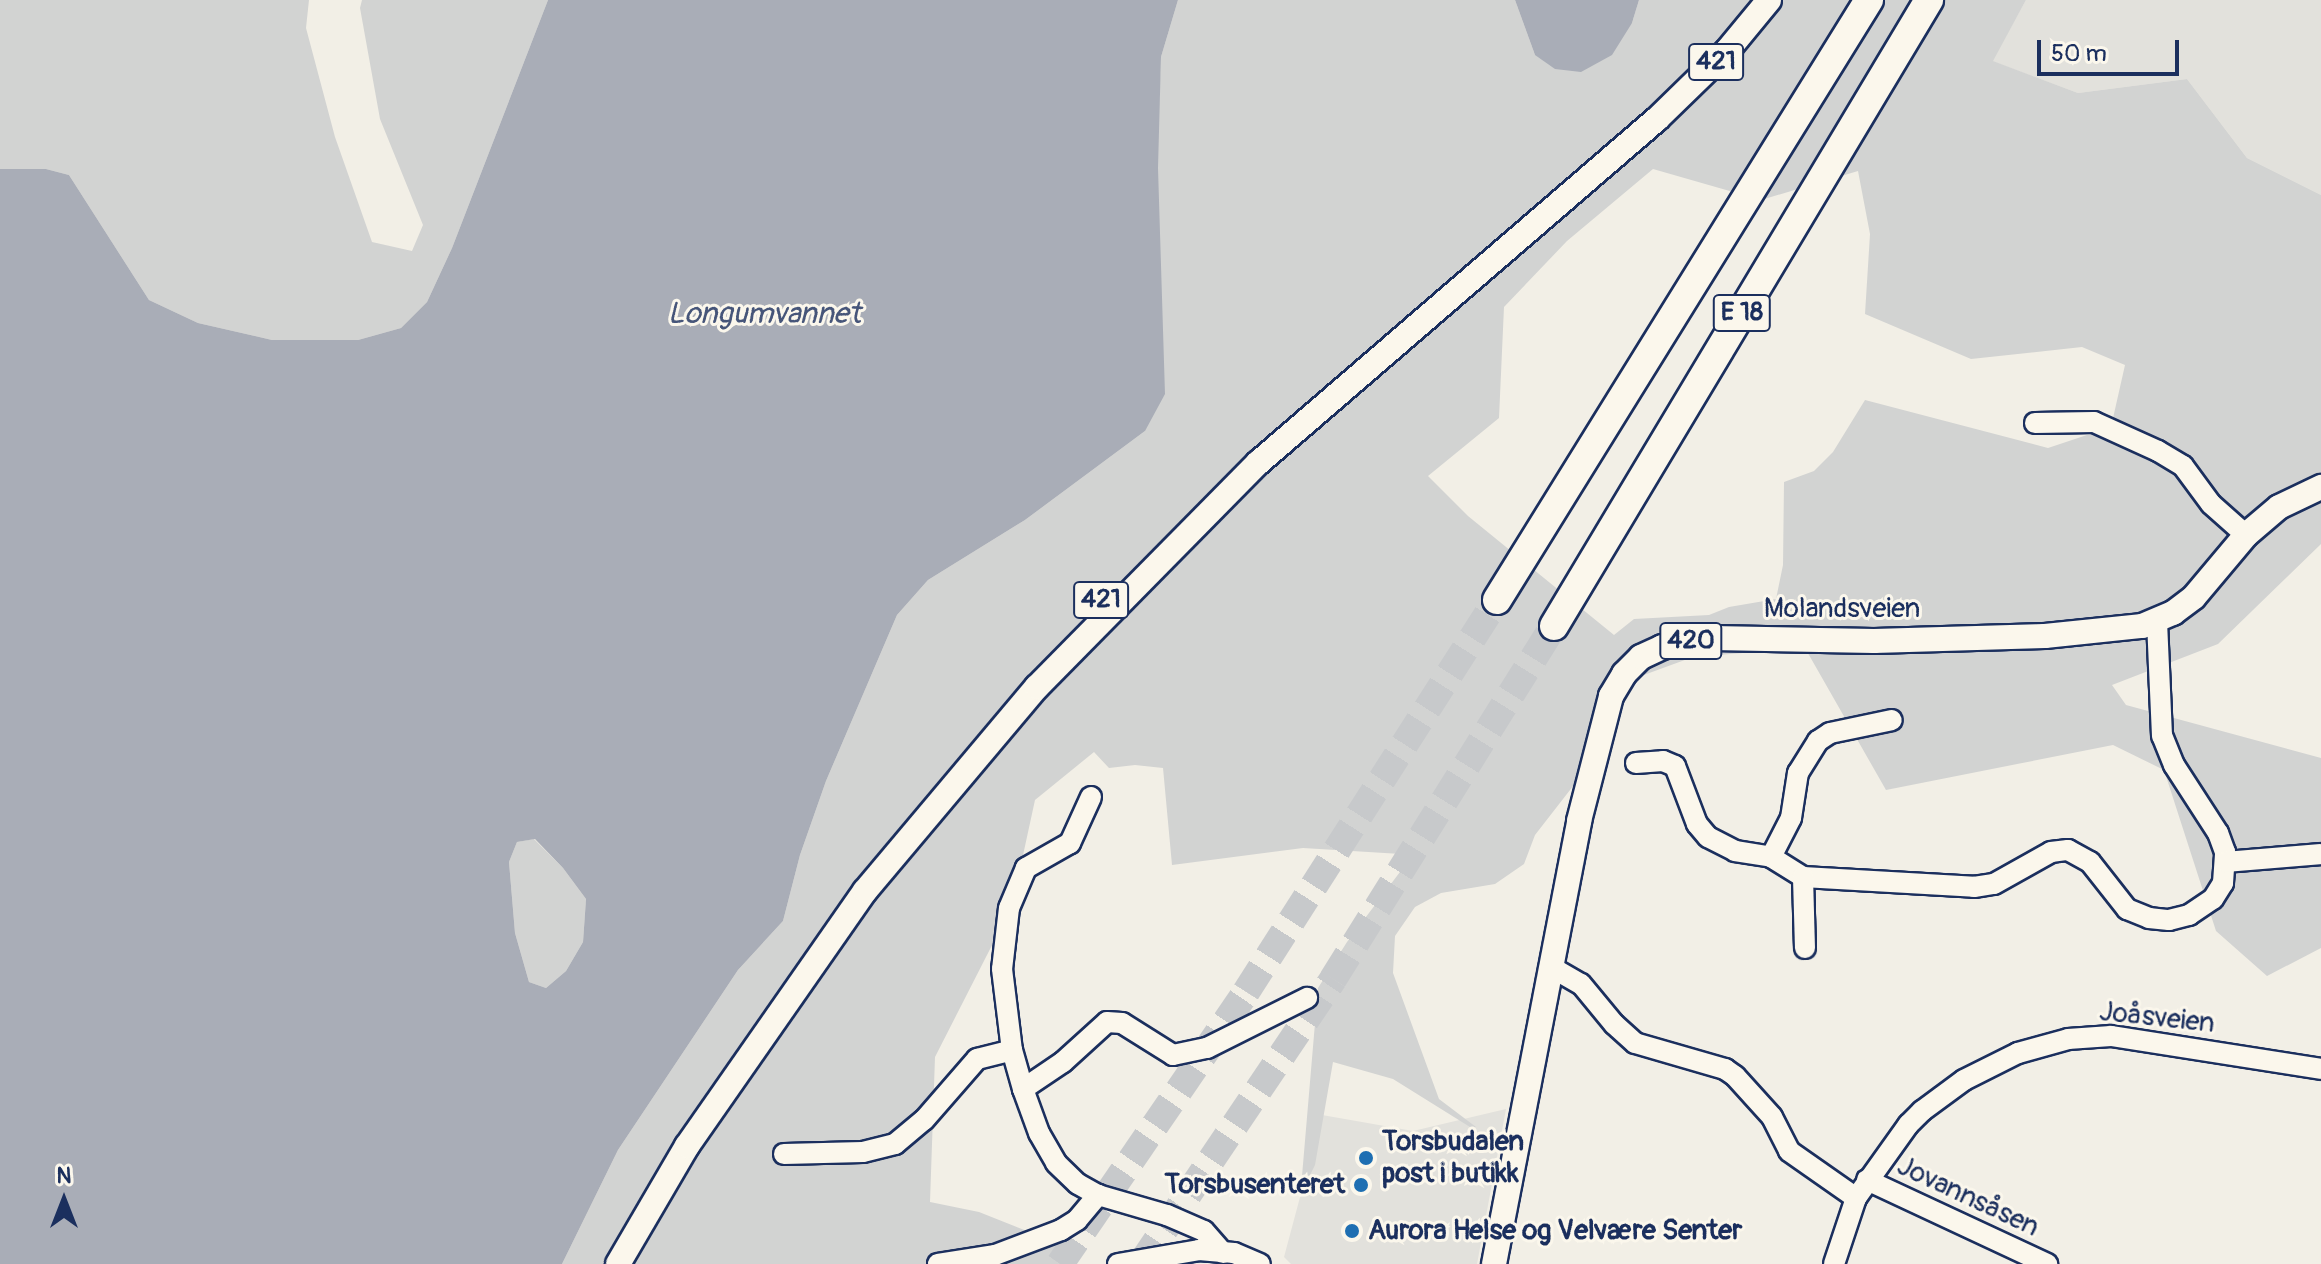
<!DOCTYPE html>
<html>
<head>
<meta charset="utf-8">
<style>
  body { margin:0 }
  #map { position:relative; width:2321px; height:1264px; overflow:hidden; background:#f2efe6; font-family:Pangolin,sans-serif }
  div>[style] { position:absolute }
  .built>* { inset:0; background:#e2e1dc }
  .green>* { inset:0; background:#d2d3d2 }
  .water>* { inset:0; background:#a9adb7 }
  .highway-tunnel>* { height:28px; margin-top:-14px; transform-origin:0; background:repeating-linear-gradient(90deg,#c7c9cb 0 28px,transparent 0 42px) }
  .roads { filter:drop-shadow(2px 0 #1b2f5e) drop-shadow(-2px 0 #1b2f5e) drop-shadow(0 2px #1b2f5e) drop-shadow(0 -2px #1b2f5e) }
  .minor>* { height:20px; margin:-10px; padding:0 10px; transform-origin:10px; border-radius:10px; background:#fbf7ec }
  .major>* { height:24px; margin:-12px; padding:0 12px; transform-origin:12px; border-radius:12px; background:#fbf7ec }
  .highway>* { height:28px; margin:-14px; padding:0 14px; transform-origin:14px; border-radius:14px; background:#fbf7ec }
  .dots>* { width:22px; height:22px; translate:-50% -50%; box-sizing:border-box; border:4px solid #fbf7ec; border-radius:50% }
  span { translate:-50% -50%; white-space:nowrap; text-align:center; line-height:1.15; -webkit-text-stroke:6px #fbf7ec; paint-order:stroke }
  .shield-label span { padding:2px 6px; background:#fbf7ec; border:2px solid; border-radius:6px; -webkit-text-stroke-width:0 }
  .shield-label { font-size:26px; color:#1b2f5e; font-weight:700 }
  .street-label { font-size:28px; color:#1b2f5e }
  .poi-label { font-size:28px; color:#1b2f5e; font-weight:700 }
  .left { translate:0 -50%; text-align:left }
  .right { translate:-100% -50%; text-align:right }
  .water-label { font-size:30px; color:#465579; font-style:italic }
  .north { position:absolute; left:24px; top:1160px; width:80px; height:80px; -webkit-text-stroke:6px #fbf7ec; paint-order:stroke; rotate:0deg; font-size:22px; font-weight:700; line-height:32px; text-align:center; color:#1b2f5e }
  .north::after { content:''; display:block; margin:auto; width:28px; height:36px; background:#1b2f5e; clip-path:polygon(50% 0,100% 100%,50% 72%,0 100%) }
  .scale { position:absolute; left:2037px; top:40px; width:142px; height:36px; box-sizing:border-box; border:4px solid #1b2f5e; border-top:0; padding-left:10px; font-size:24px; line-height:28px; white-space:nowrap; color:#1b2f5e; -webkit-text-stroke:6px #fbf7ec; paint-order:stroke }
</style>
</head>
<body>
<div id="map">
  <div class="built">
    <div style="clip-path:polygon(2026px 0,2321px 0,2321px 195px,2247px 158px,2187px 79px,2078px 93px,1992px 61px)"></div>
    <div style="clip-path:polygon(1506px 1109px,1477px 1264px,1291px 1264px,1284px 1257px,1322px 1115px,1413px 1131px)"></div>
  </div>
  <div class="green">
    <div style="clip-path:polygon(0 0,309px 0,306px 28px,335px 137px,372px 242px,412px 251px,423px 225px,380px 119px,360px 8px,362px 0,548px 0,452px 248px,427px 302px,401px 328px,358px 340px,272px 340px,198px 323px,149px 300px,69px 175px,46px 169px,0 169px)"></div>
    <div style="clip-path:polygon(evenodd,1178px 0,1515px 0,1535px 55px,1632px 23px,1639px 0,2026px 0,1993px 61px,2078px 93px,2187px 79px,2247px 158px,2321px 195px,2321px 544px,2218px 644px,2112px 685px,2126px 705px,2321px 758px,2321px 948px,2267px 976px,2216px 931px,2164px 770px,2113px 745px,1886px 790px,1805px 648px,1693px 657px,1611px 687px,1577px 781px,1535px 835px,1524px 864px,1495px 884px,1441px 893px,1415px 907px,1395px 936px,1393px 973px,1439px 1099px,1476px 1127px,1470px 1127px,1393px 1079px,1333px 1062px,1315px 1165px,1308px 1179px,1302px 1176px,1318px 988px,1347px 942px,1403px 868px,1401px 854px,1303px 848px,1172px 865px,1163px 768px,1135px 765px,1109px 768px,1094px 752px,1035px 800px,1012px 906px,935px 1057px,930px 1202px,979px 1212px,1065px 1246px,1070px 1264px,562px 1264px,618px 1150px,738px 970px,783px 921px,800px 855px,826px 781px,897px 615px,928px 580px,1025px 520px,1145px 431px,1161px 57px,1178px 0,1653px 169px,1761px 200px,1858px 171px,1870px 234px,1865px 314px,1971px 359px,2082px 347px,2125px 365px,2111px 427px,2048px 448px,1865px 400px,1833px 452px,1814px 471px,1784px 482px,1783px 565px,1776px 599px,1729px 607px,1709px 615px,1634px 619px,1614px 635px,1468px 516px,1428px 476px,1499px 418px,1504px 307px,1567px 241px,1653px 169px)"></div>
    <div style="clip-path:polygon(534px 839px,563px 868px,586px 899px,583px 942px,566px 971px,546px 988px,529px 982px,515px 933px,509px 862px,517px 842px)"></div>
  </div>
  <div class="water">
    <div style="clip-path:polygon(evenodd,548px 0,1178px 0,1161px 57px,1158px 168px,1165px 394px,1145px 431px,1025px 520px,928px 580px,897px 615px,826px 781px,800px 855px,783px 921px,738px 970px,618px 1150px,562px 1264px,0 1264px,0 169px,46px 169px,69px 175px,149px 300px,198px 323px,272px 340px,358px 340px,401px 328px,427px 302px,452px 248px,548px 0,535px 839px,563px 868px,586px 899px,583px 942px,566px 971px,546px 988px,529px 982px,515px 933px,509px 862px,517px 842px,535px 839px)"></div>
    <div style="clip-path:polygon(1515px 0,1639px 0,1632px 23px,1612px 55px,1581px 72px,1555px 69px,1535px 55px)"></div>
  </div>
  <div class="highway-tunnel">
    <div style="left:1060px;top:1264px;width:330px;rotate:-55.6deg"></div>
    <div style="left:1246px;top:992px;width:465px;rotate:-57.4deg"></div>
    <div style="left:1141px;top:1264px;width:344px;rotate:-56deg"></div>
    <div style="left:1333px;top:979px;width:416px;rotate:-58deg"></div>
  </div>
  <div class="roads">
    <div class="minor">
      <div style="left:2035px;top:423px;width:59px;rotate:-1deg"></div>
      <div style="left:2094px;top:422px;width:70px;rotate:24.4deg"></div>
      <div style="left:2158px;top:451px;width:29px;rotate:31deg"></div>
      <div style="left:2183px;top:466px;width:47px;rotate:53.6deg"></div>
      <div style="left:2211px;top:504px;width:47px;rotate:41.5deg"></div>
      <div style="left:1636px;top:763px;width:27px;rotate:-4deg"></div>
      <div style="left:1663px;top:761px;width:13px;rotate:23deg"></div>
      <div style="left:1675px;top:766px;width:62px;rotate:69.2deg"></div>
      <div style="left:1697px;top:824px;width:17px;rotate:50deg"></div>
      <div style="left:1708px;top:837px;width:30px;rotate:27deg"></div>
      <div style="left:1735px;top:851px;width:36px;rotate:9deg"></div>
      <div style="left:1771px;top:857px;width:38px;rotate:32deg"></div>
      <div style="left:1803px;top:877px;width:171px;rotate:3.3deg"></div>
      <div style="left:1974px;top:887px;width:20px;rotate:-9deg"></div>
      <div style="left:1994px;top:884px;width:65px;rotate:-29.3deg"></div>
      <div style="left:2051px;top:852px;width:17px;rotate:-7deg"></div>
      <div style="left:2068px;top:850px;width:25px;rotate:29deg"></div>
      <div style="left:2090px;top:862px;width:60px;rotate:51.8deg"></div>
      <div style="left:2127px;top:909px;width:24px;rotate:22deg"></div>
      <div style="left:2149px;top:918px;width:20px;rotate:6deg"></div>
      <div style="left:2169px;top:920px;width:21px;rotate:-14deg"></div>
      <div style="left:2189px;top:915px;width:29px;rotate:-34deg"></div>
      <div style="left:2213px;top:899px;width:19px;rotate:-58deg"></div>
      <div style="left:2223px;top:883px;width:31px;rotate:-86deg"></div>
      <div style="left:2225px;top:852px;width:20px;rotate:-110deg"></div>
      <div style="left:2218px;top:833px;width:81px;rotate:-122.9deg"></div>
      <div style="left:2174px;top:765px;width:31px;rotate:-112deg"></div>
      <div style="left:2162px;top:736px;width:115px;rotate:-92.5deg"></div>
      <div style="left:1091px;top:797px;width:51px;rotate:114.5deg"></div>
      <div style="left:1070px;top:843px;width:51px;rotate:150.4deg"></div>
      <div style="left:1026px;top:868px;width:43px;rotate:113deg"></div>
      <div style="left:1009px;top:908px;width:61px;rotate:96.5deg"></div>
      <div style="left:1002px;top:969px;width:82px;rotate:83deg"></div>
      <div style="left:1012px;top:1050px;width:41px;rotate:74.2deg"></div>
      <div style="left:1023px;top:1089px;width:47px;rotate:70deg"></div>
      <div style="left:1039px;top:1133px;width:34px;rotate:60deg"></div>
      <div style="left:1056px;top:1163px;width:30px;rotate:44deg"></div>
      <div style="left:1078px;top:1184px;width:23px;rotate:29deg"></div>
      <div style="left:1098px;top:1195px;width:72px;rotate:16.2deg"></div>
      <div style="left:1167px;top:1215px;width:40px;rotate:23.4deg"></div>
      <div style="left:1204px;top:1231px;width:29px;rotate:49deg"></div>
      <div style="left:1771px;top:857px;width:44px;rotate:-62.9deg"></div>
      <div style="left:1791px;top:818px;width:46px;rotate:-81.2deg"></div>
      <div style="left:1798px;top:773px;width:38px;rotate:-58deg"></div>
      <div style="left:1818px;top:741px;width:14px;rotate:-34deg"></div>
      <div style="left:1830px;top:733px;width:63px;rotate:-11.8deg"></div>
      <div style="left:2226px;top:862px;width:95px;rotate:-4.8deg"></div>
      <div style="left:1803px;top:877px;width:71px;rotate:88.4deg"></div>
      <div style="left:1551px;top:967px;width:34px;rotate:30deg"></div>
      <div style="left:1581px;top:984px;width:52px;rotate:50.5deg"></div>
      <div style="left:1614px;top:1024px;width:28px;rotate:42deg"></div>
      <div style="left:1635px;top:1043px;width:94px;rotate:16.1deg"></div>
      <div style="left:1725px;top:1069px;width:12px;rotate:35deg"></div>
      <div style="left:1735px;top:1076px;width:55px;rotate:47.9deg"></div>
      <div style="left:1772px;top:1117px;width:38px;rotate:63deg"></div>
      <div style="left:1789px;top:1151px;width:82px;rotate:35deg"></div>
      <div style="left:1023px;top:1089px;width:48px;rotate:-34deg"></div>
      <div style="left:1063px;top:1062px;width:59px;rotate:-42.3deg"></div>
      <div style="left:1107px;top:1022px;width:15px;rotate:4deg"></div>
      <div style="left:1122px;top:1023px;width:60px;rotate:32.1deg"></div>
      <div style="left:1173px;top:1055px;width:35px;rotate:-12deg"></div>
      <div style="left:1207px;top:1048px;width:112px;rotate:-26.6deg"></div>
      <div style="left:784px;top:1154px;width:79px;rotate:-1.5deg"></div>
      <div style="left:863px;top:1152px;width:33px;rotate:-14deg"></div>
      <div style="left:895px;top:1144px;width:38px;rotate:-40deg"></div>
      <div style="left:924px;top:1120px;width:81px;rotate:-49deg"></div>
      <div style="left:977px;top:1059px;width:36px;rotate:-14deg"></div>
      <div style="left:1867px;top:1180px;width:199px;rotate:25deg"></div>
      <div style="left:938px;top:1264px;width:58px;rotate:-9deg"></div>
      <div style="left:995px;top:1255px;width:71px;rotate:-20.7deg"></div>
      <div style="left:1061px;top:1230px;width:19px;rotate:-32deg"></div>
      <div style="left:1077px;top:1220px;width:33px;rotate:-50deg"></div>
      <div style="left:1118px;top:1264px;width:82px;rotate:-9.8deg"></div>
      <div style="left:1199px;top:1250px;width:35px;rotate:5deg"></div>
      <div style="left:1234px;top:1253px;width:28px;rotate:23deg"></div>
      <div style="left:1834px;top:1264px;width:70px;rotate:-71.6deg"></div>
      <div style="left:1856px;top:1198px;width:90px;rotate:-54.5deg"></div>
      <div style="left:1908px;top:1125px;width:20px;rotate:-45deg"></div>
      <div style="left:1922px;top:1111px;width:52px;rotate:-36.4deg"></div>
      <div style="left:1964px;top:1080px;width:60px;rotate:-26.6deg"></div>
      <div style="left:2018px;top:1053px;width:52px;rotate:-15.6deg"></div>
      <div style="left:2068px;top:1039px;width:43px;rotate:-4deg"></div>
      <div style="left:2111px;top:1036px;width:213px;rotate:8.9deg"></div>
    </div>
    <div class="major">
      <div style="left:618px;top:1264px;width:137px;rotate:-59.7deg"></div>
      <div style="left:687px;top:1146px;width:311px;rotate:-55.1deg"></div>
      <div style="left:865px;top:891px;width:267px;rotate:-49.9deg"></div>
      <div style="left:1037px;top:687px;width:315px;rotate:-45.4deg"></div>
      <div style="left:1258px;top:463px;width:527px;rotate:-40.77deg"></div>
      <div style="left:1657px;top:119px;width:98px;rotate:-44.2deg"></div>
      <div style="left:1727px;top:51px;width:66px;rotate:-50.5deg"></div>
      <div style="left:1494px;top:1264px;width:451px;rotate:-79.1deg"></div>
      <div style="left:1579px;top:821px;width:129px;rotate:-75.6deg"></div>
      <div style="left:1611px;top:696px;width:26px;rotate:-59deg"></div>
      <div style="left:1624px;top:674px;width:24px;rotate:-45deg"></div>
      <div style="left:1641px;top:657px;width:23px;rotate:-25deg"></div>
      <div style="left:1662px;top:647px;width:51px;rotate:-10.2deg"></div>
      <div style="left:1712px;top:638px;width:162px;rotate:1.1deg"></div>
      <div style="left:1874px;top:641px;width:171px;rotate:-1.7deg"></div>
      <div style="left:2045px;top:636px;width:98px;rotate:-5.9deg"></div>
      <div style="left:2142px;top:626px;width:34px;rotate:-23deg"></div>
      <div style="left:2173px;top:613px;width:26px;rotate:-37deg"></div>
      <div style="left:2194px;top:597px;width:81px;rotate:-50deg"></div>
      <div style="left:2246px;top:535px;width:43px;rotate:-40.3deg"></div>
      <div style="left:2279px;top:507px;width:47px;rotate:-25.5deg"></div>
    </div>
    <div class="highway">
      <div style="left:1497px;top:600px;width:706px;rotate:-58.2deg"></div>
      <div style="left:1554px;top:626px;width:730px;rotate:-59.08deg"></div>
    </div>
  </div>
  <div class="dots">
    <div style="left:1366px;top:1158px;background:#1f6fb2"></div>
    <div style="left:1361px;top:1185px;background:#1f6fb2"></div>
    <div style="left:1352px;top:1231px;background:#1f6fb2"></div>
  </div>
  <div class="shield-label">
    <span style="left:1716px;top:62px">421</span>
    <span style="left:1742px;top:313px">E 18</span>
    <span style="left:1101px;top:600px">421</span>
    <span style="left:1691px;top:641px">420</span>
  </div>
  <div class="street-label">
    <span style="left:1842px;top:609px">Molandsveien</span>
    <span style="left:2157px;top:1018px;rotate:6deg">Joåsveien</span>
    <span style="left:1968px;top:1197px;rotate:25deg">Jovannsåsen</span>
  </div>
  <div class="poi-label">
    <span class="left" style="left:1382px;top:1158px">Torsbudalen<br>post i butikk</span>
    <span class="right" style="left:1345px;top:1185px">Torsbusenteret</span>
    <span class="left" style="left:1368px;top:1231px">Aurora Helse og Velvære Senter</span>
  </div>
  <div class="water-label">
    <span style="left:764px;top:314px">Longumvannet</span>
  </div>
  <div class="north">N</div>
  <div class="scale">50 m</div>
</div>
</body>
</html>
